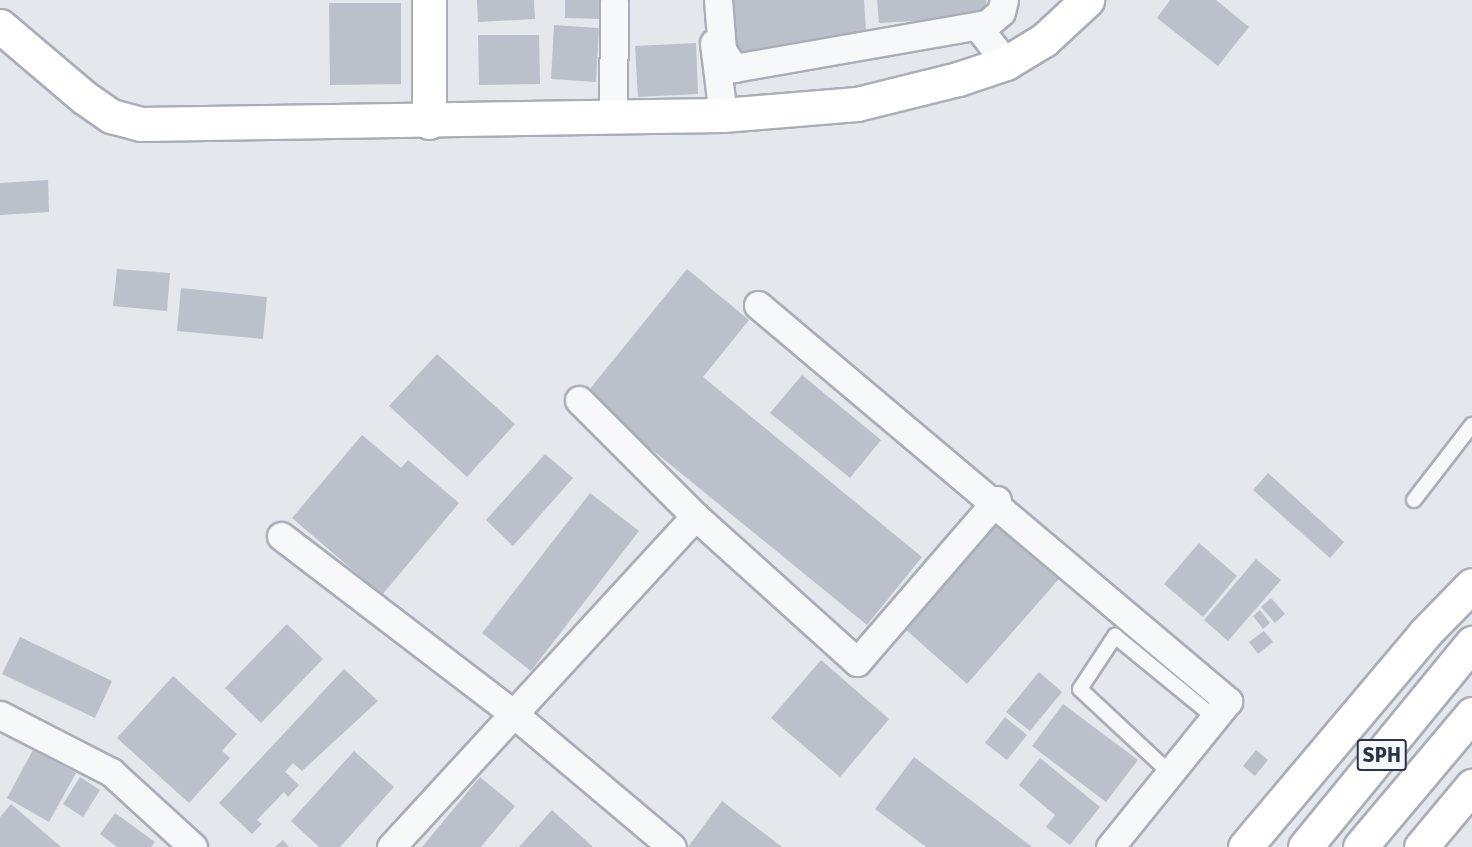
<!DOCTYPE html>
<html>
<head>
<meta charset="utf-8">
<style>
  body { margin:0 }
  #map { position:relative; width:1472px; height:847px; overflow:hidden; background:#e4e7ec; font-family:Signika,sans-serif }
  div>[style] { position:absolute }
  .building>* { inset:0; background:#bbc0ca }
  .roads { filter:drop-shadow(2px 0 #a9aeb7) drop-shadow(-2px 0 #a9aeb7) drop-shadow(0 2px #a9aeb7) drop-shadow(0 -2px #a9aeb7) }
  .lane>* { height:14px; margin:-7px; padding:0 7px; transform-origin:7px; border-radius:7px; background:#f7f8fa }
  .street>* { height:27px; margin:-13.5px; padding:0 13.5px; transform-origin:13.5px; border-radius:13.5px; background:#f7f8fa }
  .secondary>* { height:33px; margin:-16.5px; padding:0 16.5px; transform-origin:16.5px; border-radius:16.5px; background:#fff }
  .highway>* { height:33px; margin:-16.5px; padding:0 16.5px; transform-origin:16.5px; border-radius:16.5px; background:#fff }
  span { translate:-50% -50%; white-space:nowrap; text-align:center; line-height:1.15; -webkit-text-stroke:5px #f4f6f9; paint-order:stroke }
  .shield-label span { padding:2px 4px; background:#f4f6f9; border:2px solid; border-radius:4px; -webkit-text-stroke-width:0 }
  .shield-label { font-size:21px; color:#2b3445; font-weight:700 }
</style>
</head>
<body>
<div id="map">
  <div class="building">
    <div style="clip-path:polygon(477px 0,534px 0,535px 19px,478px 22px)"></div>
    <div style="clip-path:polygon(565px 0,604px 0,604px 19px,565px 18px)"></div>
    <div style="clip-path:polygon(728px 0,864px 0,867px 46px,731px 54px)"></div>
    <div style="clip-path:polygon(877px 0,986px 0,987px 17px,879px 23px)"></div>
    <div style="clip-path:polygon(1170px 0,1216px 0,1249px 27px,1218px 66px,1157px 18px)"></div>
    <div style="clip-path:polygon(329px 3px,401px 3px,401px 84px,330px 85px)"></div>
    <div style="clip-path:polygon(554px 25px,599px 28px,596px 82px,551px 79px)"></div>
    <div style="clip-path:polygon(478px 35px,539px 35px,540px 84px,479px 85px)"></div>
    <div style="clip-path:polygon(696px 43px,698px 94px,638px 97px,635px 46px)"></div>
    <div style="clip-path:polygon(48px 180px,49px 212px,0 215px,0 183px)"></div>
    <div style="clip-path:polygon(117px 269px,170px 273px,167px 311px,113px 306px)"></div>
    <div style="clip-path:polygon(687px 269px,749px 320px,703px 377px,922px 557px,867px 625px,585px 395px)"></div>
    <div style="clip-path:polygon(181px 288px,267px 297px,263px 339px,177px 331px)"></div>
    <div style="clip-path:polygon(437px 354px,515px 424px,467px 477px,389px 406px)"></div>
    <div style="clip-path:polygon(802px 375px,881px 440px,850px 478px,770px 413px)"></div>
    <div style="clip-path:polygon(362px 435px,401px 468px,408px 460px,459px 503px,382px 595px,292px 518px)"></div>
    <div style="clip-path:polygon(545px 454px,573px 478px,513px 546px,486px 520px)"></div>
    <div style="clip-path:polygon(1268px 473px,1344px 542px,1330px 558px,1253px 490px)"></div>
    <div style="clip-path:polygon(590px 493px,639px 531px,531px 671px,482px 633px)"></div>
    <div style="clip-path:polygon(996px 523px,1059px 579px,967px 684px,904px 628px)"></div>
    <div style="clip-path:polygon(1199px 543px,1237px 576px,1203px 617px,1164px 584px)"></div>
    <div style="clip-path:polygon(1256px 559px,1281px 580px,1228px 641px,1204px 620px)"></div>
    <div style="clip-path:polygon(1271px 598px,1285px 614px,1275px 623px,1261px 607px)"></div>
    <div style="clip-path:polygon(1260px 610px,1270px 623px,1263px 629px,1253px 616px)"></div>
    <div style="clip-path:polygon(287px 624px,323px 659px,261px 723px,225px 688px)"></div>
    <div style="clip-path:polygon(1264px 631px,1273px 642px,1258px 654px,1249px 642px)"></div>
    <div style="clip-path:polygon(20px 637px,112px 681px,95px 718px,2px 674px)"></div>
    <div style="clip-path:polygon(821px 660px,889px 719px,840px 777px,771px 718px)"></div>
    <div style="clip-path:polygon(344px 669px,378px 701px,302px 771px,293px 763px,285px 772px,299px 785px,288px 797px,284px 792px,257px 820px,262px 824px,252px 834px,219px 803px)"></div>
    <div style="clip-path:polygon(1039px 672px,1062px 692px,1030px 731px,1006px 712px)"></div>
    <div style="clip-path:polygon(173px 676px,237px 734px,222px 751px,230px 758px,189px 803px,117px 738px)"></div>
    <div style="clip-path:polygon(1063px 704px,1138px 760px,1106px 802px,1032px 746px)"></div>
    <div style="clip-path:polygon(1005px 717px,1027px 735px,1007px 760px,985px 743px)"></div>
    <div style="clip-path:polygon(33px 750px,76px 773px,49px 822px,7px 798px)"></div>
    <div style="clip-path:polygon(1256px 750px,1268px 760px,1255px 776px,1243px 766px)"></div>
    <div style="clip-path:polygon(354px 751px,394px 787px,340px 847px,319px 847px,291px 821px)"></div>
    <div style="clip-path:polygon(914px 757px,1032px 847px,926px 847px,875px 809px)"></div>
    <div style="clip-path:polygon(1040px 758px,1100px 807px,1070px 845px,1046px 827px,1055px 815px,1019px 785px)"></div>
    <div style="clip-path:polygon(80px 777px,100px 790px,83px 817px,63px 804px)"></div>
    <div style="clip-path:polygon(480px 777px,515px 806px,481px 847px,422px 847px)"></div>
    <div style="clip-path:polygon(722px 801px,782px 847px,688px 847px)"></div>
    <div style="clip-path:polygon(11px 804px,61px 847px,0 847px,0 817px)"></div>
    <div style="clip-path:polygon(552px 810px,593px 847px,519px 847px)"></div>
    <div style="clip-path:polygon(115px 813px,155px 842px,151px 847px,117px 847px,100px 834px)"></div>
    <div style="clip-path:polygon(283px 840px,289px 847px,275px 847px)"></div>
  </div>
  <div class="roads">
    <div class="lane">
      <div style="left:1414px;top:500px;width:95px;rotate:-52.3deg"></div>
      <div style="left:1170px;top:773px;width:123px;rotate:-137deg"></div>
      <div style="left:1080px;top:689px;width:64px;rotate:-56.6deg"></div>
      <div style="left:1115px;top:636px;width:128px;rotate:39.3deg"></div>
    </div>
    <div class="street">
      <div style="left:718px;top:0;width:50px;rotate:85.4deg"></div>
      <div style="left:722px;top:50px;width:22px;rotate:56deg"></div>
      <div style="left:734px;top:68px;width:257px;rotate:-9.9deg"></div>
      <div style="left:987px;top:24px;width:18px;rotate:-41deg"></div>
      <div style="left:1001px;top:12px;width:12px;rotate:-76deg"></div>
      <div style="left:978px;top:27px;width:46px;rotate:52.1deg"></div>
      <div style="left:714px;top:43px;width:73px;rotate:82.9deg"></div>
      <div style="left:613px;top:118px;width:116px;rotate:-89.5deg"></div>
      <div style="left:758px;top:305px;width:615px;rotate:40.12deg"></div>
      <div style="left:1228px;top:701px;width:188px;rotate:128.9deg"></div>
      <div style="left:579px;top:400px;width:164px;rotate:45deg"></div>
      <div style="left:281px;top:536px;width:295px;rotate:37.4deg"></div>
      <div style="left:515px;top:715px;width:205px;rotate:40.1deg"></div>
      <div style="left:0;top:715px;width:125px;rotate:27.2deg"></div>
      <div style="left:111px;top:772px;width:111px;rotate:42.4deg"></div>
      <div style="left:391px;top:847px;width:449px;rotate:-47.4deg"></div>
      <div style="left:695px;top:516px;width:218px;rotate:42deg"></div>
      <div style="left:857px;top:662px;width:214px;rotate:-49.2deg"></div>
    </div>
    <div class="secondary">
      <div style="left:429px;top:0;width:122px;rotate:90deg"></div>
      <div style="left:0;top:26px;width:111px;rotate:40.3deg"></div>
      <div style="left:85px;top:98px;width:32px;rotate:35deg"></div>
      <div style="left:111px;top:116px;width:31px;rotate:15deg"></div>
      <div style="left:141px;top:124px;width:582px;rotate:-0.89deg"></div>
      <div style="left:723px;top:115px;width:134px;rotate:-4.7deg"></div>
      <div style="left:857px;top:104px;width:104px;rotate:-13.9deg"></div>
      <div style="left:958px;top:79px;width:51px;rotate:-18.4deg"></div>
      <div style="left:1006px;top:63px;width:44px;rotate:-31.2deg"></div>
      <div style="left:1044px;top:40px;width:59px;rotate:-42.9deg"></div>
    </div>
    <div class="highway">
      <div style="left:1245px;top:847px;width:280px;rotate:-49.9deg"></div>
      <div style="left:1425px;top:633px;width:67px;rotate:-45.6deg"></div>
      <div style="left:1305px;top:847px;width:264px;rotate:-50.7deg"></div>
      <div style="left:1360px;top:847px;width:174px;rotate:-49.9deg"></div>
      <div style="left:1421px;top:847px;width:80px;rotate:-50.1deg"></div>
    </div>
  </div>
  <div class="shield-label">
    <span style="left:1382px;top:755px">SPH</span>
  </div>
</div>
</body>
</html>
